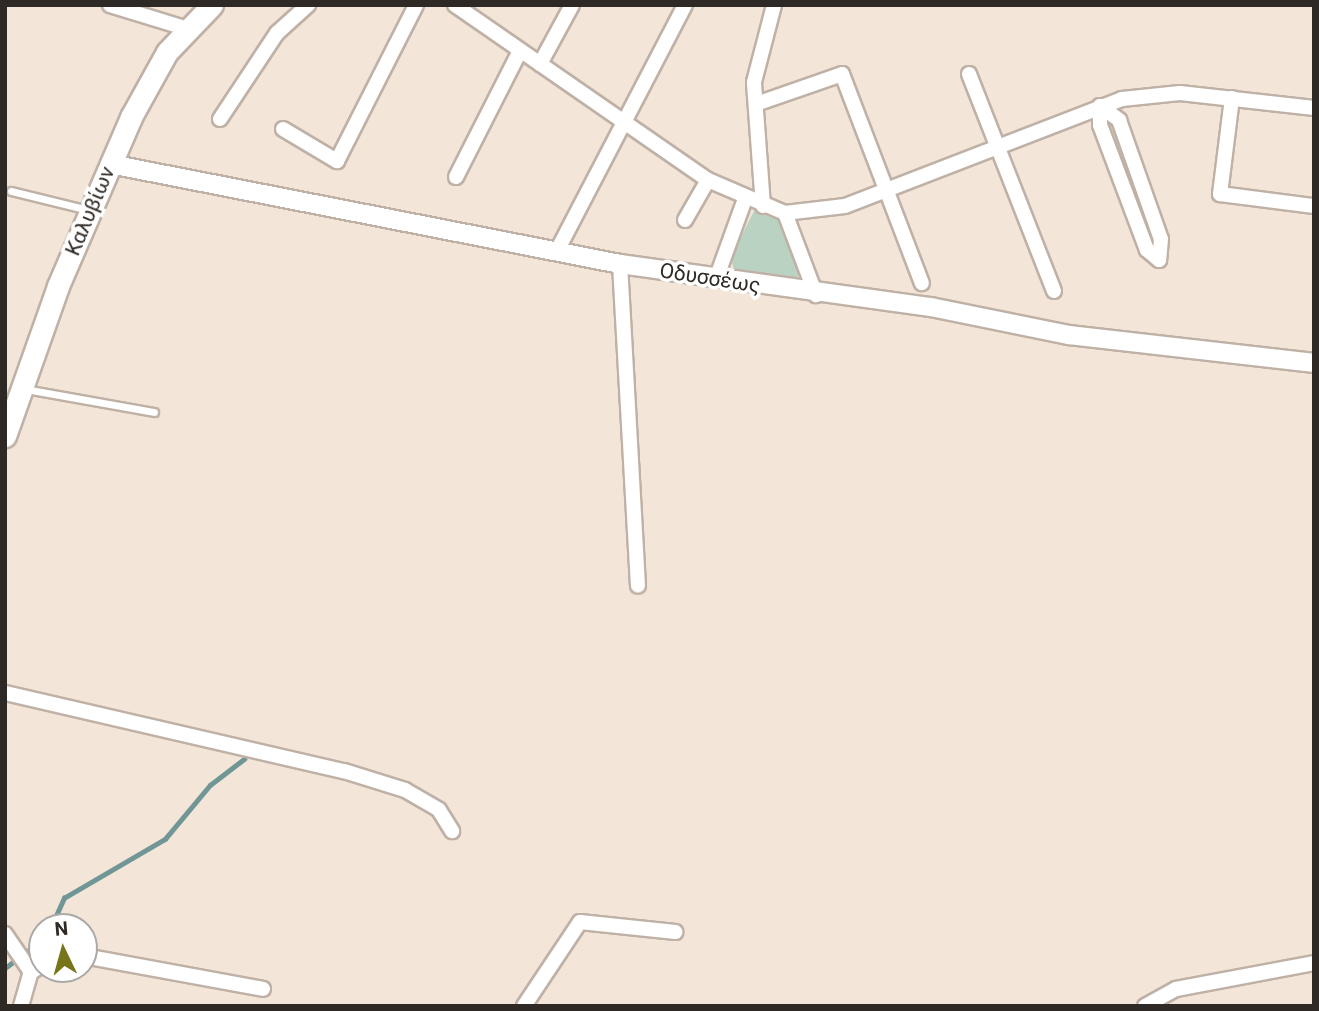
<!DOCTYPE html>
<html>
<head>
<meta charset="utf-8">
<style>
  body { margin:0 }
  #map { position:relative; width:1319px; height:1011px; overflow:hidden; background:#f3e5d8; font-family:Roboto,sans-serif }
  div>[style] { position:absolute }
  .green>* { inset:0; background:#b9d2c1 }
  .stream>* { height:4.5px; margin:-2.25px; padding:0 2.25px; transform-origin:2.25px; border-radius:2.25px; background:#709696 }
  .roads { filter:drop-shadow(2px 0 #bfb1a6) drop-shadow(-2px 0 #bfb1a6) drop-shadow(0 2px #bfb1a6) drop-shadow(0 -2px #bfb1a6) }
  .service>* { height:7px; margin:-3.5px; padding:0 3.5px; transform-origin:3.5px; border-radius:3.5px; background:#fff }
  .minor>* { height:14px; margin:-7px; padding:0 7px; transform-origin:7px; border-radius:7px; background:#fff }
  .tertiary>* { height:18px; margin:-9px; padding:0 9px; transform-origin:9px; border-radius:9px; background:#fff }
  .secondary>* { height:21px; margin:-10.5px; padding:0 10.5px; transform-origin:10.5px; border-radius:10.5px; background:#fff }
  span { translate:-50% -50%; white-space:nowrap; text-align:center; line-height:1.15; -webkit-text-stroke:7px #fff; paint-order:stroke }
  .street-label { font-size:21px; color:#2e2924 }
  .frame { position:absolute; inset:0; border:7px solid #2e2924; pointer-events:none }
  .north { position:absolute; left:28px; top:913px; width:70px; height:70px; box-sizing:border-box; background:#fff; border:2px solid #aba9a7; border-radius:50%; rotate:355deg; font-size:19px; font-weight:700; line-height:28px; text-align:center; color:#2e2924 }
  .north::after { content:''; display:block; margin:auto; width:24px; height:32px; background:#76751a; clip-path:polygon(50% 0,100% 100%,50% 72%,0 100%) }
</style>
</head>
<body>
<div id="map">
  <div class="green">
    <div style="clip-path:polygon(754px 211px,781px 221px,801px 270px,794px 285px,735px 275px,731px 257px)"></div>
  </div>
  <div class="stream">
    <div style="left:51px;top:927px;width:32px;rotate:-66deg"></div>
    <div style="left:64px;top:898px;width:117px;rotate:-30.3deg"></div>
    <div style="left:165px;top:839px;width:70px;rotate:-50.2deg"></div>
    <div style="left:210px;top:785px;width:43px;rotate:-37.4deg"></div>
    <div style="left:5px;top:968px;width:46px;rotate:-37.1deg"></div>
  </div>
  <div class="roads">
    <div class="service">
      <div style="left:11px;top:191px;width:80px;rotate:13.7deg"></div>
      <div style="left:25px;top:389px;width:131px;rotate:10.1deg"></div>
    </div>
    <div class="minor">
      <div style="left:110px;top:5px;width:82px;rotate:17.1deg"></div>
      <div style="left:455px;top:5px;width:308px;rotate:34.7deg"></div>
      <div style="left:708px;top:180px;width:84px;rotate:23.2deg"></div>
      <div style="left:785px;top:213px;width:60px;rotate:-6.7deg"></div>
      <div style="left:845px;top:206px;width:297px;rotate:-21.1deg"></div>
      <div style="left:1122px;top:99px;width:58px;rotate:-5.9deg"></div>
      <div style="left:1180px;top:93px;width:135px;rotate:6.4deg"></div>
      <div style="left:540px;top:64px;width:67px;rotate:-61.5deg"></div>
      <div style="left:969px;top:74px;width:233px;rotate:68.6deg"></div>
      <div style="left:1232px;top:98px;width:97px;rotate:97.1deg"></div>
      <div style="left:1220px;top:194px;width:95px;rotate:7.3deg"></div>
      <div style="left:756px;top:104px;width:91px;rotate:-19.2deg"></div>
      <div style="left:842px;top:74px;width:224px;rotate:69.1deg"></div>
      <div style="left:1100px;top:106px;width:24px;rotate:36deg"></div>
      <div style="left:1119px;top:120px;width:126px;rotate:70.6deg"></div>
      <div style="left:1161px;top:239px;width:21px;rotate:95deg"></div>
      <div style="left:1159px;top:260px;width:16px;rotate:-140deg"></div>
      <div style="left:1147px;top:250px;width:134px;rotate:-110.6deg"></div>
      <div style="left:1100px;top:125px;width:19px;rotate:-90deg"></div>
      <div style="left:220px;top:119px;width:103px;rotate:-56.5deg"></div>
      <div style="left:277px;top:33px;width:42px;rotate:-42.1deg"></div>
      <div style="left:283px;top:129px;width:63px;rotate:30.7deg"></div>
      <div style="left:337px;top:161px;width:175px;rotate:-63.1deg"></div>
      <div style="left:456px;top:177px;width:141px;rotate:-63.1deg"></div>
      <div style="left:763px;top:206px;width:124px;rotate:-94.2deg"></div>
      <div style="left:754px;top:82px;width:80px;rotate:-75.4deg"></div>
      <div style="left:785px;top:213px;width:88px;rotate:69.3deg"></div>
      <div style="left:685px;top:220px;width:46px;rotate:-60.1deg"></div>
      <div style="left:558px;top:249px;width:275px;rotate:-62.5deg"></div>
      <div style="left:620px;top:264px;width:322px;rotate:86.8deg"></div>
      <div style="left:716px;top:279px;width:85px;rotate:-70.1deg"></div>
      <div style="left:5px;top:693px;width:348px;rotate:13deg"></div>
      <div style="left:344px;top:771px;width:64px;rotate:17.3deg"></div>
      <div style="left:405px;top:790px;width:39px;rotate:30deg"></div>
      <div style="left:439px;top:810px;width:25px;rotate:58deg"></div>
      <div style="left:5px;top:934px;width:46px;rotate:55.6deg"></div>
      <div style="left:84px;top:956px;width:182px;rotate:10.4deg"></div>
      <div style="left:21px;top:1006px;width:35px;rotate:-74deg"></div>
      <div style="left:31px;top:972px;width:13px;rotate:-32deg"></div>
      <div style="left:524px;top:1006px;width:101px;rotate:-56.3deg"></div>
      <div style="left:580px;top:922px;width:96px;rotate:6deg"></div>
      <div style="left:1145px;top:1006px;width:35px;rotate:-29deg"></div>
      <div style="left:1176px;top:989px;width:140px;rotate:-10.7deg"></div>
    </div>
    <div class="tertiary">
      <div style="left:110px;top:164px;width:520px;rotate:11.09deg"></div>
      <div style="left:620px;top:264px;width:314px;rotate:7.9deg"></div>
      <div style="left:931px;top:307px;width:141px;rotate:11.5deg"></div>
      <div style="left:1069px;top:335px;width:247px;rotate:6.5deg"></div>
    </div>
    <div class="secondary">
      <div style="left:5px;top:436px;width:159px;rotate:-70.5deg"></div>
      <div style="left:58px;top:286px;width:184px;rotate:-66.6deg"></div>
      <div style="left:131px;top:117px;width:74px;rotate:-61deg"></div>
      <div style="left:167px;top:52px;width:65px;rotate:-46.2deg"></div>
    </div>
  </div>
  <div class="street-label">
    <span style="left:90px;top:211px;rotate:-67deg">Καλυβίων</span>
    <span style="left:710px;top:278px;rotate:9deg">Οδυσσέως</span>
  </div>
  <div class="frame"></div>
  <div class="north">N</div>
</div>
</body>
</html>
